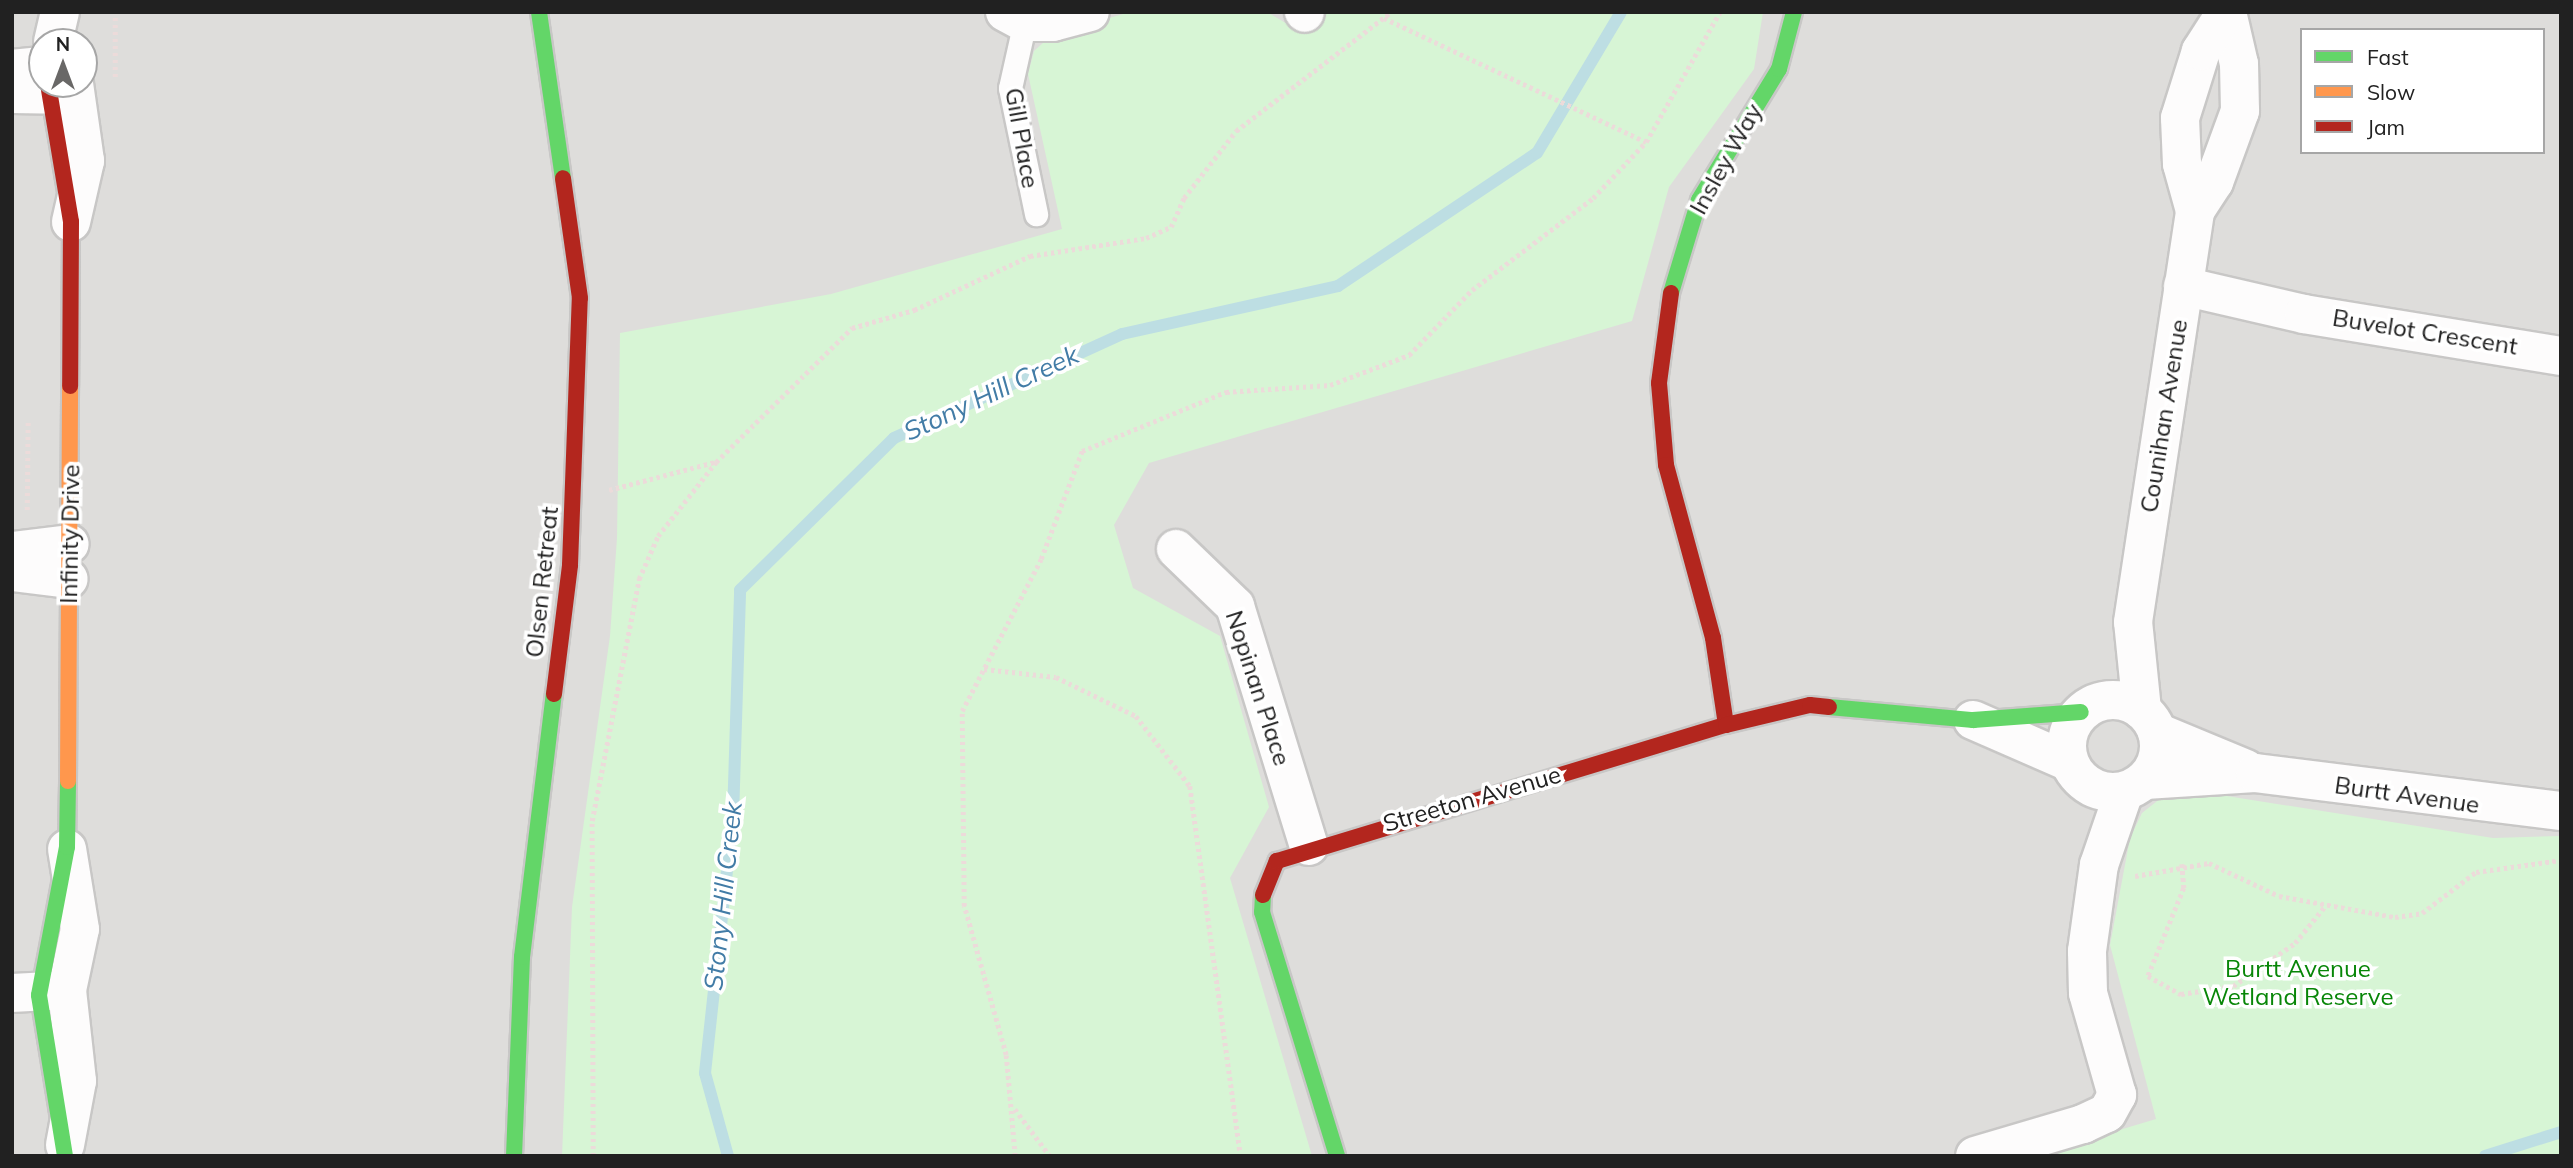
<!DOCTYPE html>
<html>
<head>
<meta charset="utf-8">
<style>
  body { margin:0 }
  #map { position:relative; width:2573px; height:1168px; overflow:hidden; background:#efedea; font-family:Mulish,sans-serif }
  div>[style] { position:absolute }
  .residential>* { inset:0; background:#dedddb }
  .park>* { inset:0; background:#d7f5d5 }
  .stream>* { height:12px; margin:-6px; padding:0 6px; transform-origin:6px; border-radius:6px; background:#bddee3 }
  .path>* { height:4.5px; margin-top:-2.25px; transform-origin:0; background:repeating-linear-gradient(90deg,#ecdbda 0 3.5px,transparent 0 7px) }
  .roads { filter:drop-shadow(2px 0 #c8c7c6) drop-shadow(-2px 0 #c8c7c6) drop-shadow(0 2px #c8c7c6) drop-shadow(0 -2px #c8c7c6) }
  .lane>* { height:23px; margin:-11.5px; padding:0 11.5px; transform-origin:11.5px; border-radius:11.5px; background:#fdfcfc }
  .street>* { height:38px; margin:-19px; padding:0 19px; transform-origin:19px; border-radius:19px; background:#fdfcfc }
  .street>.ring { margin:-19px; padding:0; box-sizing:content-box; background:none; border:38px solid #fdfcfc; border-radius:50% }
  .fast>* { height:16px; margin:-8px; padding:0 8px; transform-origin:8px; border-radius:8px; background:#63d668 }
  .slow>* { height:16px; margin:-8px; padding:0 8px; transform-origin:8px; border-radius:8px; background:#ff974d }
  .jam>* { height:16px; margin:-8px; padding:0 8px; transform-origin:8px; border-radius:8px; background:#b3261e }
  span { translate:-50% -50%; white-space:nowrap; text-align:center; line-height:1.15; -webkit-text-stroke:7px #fff; paint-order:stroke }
  .street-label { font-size:24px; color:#212121 }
  .park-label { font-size:24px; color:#088608 }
  .water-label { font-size:26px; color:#427ca6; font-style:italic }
  .frame { position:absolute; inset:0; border:14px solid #212121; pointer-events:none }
  .legend { position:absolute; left:2300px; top:28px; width:245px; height:126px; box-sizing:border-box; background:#fff; border:2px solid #a6a6a6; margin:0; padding:9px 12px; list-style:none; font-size:21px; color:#212121 }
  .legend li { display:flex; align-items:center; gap:14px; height:35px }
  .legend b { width:35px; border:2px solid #a6a6a6 }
  .north { position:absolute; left:28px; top:28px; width:70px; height:70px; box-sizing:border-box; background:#fff; border:2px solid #a6a6a6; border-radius:50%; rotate:0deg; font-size:19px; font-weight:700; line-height:28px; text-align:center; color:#212121 }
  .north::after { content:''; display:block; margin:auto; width:24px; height:32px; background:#696867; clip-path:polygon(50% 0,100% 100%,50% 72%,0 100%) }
</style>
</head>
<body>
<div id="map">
  <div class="residential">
    <div style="clip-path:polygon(evenodd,12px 12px,2561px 12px,2561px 1156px,12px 1156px,12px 12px,2302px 30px,2543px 30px,2543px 152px,2302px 152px,2302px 30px,12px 12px,42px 42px,84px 42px,84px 84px,42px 84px,42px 42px)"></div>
  </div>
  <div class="park">
    <div style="clip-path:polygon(1130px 12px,1267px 12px,1289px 25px,1329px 12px,1763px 12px,1754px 69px,1669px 187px,1632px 321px,1149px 463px,1114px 525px,1133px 588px,1220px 636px,1269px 807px,1230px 878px,1312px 1156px,562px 1156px,572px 907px,610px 636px,617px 538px,620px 333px,831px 294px,1062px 229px,1028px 74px,1034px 51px,1053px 34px)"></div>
    <div style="clip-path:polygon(2208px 793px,2493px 838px,2561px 836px,2561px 1156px,2033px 1156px,2156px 1119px,2110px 945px,2130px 838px,2142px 813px,2161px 798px)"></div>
  </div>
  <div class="stream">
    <div style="left:728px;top:1156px;width:86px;rotate:-105.5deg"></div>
    <div style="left:705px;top:1073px;width:258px;rotate:-83.8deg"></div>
    <div style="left:733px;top:817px;width:227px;rotate:-88.2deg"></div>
    <div style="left:740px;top:590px;width:216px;rotate:-44.6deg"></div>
    <div style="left:894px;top:438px;width:251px;rotate:-24.5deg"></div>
    <div style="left:1122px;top:334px;width:221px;rotate:-12.5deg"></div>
    <div style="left:1338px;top:286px;width:239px;rotate:-33.8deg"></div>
    <div style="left:1537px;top:153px;width:164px;rotate:-59.2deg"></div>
    <div style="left:2485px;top:1156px;width:80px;rotate:-17.5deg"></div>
  </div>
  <div class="path">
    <div style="left:1384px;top:18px;width:290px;rotate:25.3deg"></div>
    <div style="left:115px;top:77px;width:65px;rotate:-90deg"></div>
    <div style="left:609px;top:490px;width:110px;rotate:-14.8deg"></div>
    <div style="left:27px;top:510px;width:89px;rotate:-89.4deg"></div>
    <div style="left:984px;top:669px;width:72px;rotate:6.3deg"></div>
    <div style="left:1056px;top:677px;width:89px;rotate:26deg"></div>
    <div style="left:1136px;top:716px;width:88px;rotate:52.4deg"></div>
    <div style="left:1190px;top:786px;width:373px;rotate:82.2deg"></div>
    <div style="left:2182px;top:864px;width:24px;rotate:85deg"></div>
    <div style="left:2184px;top:888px;width:95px;rotate:112.2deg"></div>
    <div style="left:2148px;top:976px;width:38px;rotate:29deg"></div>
    <div style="left:2181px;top:994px;width:53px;rotate:-8.7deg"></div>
    <div style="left:2233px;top:986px;width:75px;rotate:-34.7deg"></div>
    <div style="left:2295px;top:943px;width:49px;rotate:-50.8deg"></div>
    <div style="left:2135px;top:876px;width:75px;rotate:-10deg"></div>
    <div style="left:2209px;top:863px;width:77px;rotate:25.2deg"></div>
    <div style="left:2279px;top:896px;width:118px;rotate:10.3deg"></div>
    <div style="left:2395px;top:917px;width:27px;rotate:-8deg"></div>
    <div style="left:2422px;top:913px;width:68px;rotate:-37.2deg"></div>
    <div style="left:2476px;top:872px;width:86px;rotate:-8deg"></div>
    <div style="left:1015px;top:1109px;width:59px;rotate:53.3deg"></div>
    <div style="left:593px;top:1156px;width:335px;rotate:-90.2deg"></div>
    <div style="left:592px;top:821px;width:247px;rotate:-79deg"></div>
    <div style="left:639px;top:579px;width:47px;rotate:-66.2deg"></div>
    <div style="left:658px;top:536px;width:94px;rotate:-51.9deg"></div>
    <div style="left:716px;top:462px;width:191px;rotate:-44.6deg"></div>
    <div style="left:852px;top:328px;width:65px;rotate:-16.2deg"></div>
    <div style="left:914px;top:310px;width:128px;rotate:-25deg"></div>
    <div style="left:1030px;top:256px;width:117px;rotate:-8.8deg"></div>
    <div style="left:1146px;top:238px;width:27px;rotate:-24deg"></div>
    <div style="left:1171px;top:227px;width:32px;rotate:-66deg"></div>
    <div style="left:1184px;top:198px;width:85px;rotate:-52.2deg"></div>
    <div style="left:1236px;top:131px;width:195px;rotate:-37.5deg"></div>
    <div style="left:1015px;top:1156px;width:101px;rotate:-95.1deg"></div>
    <div style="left:1006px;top:1055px;width:155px;rotate:-105.7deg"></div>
    <div style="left:964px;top:906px;width:195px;rotate:-90.6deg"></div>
    <div style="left:962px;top:711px;width:171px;rotate:-62.5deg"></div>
    <div style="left:1041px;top:559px;width:116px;rotate:-69.2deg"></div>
    <div style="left:1082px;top:451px;width:156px;rotate:-22.3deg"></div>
    <div style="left:1226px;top:392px;width:104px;rotate:-3.9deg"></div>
    <div style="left:1330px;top:385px;width:85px;rotate:-20.8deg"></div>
    <div style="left:1409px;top:355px;width:91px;rotate:-45.9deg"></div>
    <div style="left:1472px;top:290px;width:152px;rotate:-37.2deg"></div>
    <div style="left:1593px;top:198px;width:77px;rotate:-46.6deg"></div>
    <div style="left:1646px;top:142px;width:150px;rotate:-60.4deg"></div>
  </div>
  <div class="roads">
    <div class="lane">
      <div style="left:1027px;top:12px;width:78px;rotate:102.6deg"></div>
      <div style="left:1010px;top:88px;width:129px;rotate:78.3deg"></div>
    </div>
    <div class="street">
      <div style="left:1005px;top:12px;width:21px;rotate:28deg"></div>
      <div style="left:1024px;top:22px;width:29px"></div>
      <div style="left:1053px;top:22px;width:38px;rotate:-15deg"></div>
      <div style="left:1304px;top:12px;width:1px;rotate:45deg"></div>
      <div style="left:53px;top:42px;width:31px;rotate:-77deg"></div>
      <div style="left:12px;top:69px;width:30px;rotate:-6deg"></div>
      <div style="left:12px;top:94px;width:62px;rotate:0.9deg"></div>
      <div style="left:2195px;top:211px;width:35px;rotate:-57deg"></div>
      <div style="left:2214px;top:182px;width:76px;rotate:-69.9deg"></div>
      <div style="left:2240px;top:111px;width:47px;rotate:-91.2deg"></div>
      <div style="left:2239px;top:64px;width:53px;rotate:-103deg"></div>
      <div style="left:71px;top:222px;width:63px;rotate:-77.1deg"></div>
      <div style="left:85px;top:161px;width:78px;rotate:-98.1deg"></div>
      <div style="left:2183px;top:286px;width:124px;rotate:13deg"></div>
      <div style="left:2304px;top:314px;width:260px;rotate:9.3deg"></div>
      <div style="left:1176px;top:549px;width:82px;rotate:44deg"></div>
      <div style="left:1235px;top:606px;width:251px;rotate:72.9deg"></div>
      <div style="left:12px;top:551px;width:58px;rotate:-6.9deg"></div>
      <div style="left:12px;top:572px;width:57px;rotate:7deg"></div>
      <div class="ring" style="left:2067px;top:700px;width:54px;height:54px"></div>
      <div style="left:2142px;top:710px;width:88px;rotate:-95.8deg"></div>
      <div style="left:2133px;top:622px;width:416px;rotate:-81.4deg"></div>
      <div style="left:2195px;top:211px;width:49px;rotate:-105.5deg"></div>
      <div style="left:2182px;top:164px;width:46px;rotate:-92.5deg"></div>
      <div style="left:2180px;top:118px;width:70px;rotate:-72.6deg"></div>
      <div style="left:2201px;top:51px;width:46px;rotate:-57.3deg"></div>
      <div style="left:1973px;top:720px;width:105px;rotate:23.6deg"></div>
      <div style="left:2157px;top:732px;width:96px;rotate:22.6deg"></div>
      <div style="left:2145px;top:780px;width:110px;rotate:-3.6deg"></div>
      <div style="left:2255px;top:773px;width:308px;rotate:7.1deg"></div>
      <div style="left:12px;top:993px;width:55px;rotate:-3.1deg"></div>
      <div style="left:65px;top:1145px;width:65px;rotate:-79.4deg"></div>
      <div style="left:77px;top:1081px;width:92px;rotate:-96.3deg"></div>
      <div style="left:67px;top:990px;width:62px;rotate:-78deg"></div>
      <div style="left:80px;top:929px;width:81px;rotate:-99.2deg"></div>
      <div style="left:1975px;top:1156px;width:113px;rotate:-16.5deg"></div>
      <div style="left:2083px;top:1124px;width:26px;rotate:-25deg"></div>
      <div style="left:2107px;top:1113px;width:21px;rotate:-61deg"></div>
      <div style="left:2117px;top:1095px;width:106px;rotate:-105.9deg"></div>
      <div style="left:2088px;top:993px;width:42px;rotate:-91.4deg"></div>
      <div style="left:2087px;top:951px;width:87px;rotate:-82.1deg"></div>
      <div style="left:2099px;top:865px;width:77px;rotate:-71.1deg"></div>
    </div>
    <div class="fast">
      <div style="left:539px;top:12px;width:168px;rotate:81.8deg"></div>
      <div style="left:1671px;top:293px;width:97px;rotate:-73.2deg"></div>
      <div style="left:1699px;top:200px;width:153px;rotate:-58.6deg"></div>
      <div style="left:1779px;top:69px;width:59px;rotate:-75.3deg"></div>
      <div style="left:1829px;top:707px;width:145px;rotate:5.2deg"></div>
      <div style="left:1973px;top:720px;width:108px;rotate:-4.2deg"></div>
      <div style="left:1263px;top:895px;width:17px;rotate:93deg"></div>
      <div style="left:1262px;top:912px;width:255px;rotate:72.9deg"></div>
      <div style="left:65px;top:1156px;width:163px;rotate:-99.2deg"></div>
      <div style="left:39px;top:995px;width:151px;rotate:-79.3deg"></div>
      <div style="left:67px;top:847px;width:66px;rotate:-89.1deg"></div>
      <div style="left:514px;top:1156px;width:199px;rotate:-87.7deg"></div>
      <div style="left:522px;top:957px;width:265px;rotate:-83.1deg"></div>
    </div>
    <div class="slow">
      <div style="left:68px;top:781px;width:395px;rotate:-89.7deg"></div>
    </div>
    <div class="jam">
      <div style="left:48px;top:84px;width:140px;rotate:80.5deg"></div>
      <div style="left:71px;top:222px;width:164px;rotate:90.3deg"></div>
      <div style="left:1671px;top:293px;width:91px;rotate:97.6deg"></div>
      <div style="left:1659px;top:383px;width:82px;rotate:85.1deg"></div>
      <div style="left:1666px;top:465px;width:179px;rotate:74.8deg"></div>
      <div style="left:1713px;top:638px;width:88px;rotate:81.5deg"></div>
      <div style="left:554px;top:694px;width:130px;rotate:-82.9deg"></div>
      <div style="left:570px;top:565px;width:267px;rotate:-87.9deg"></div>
      <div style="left:580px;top:298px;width:121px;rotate:-98.1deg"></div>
      <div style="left:1263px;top:895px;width:37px;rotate:-68deg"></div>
      <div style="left:1277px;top:861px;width:469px;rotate:-16.9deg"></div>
      <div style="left:1726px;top:725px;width:86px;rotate:-13.4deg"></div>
      <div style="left:1810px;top:705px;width:19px;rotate:6deg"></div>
    </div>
  </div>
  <div class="street-label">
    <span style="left:1022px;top:138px;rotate:80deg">Gill Place</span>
    <span style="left:1726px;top:159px;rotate:-61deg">Insley Way</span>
    <span style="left:2425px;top:332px;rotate:9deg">Buvelot Crescent</span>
    <span style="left:2164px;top:416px;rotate:-81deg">Counihan Avenue</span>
    <span style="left:70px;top:534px;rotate:-89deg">Infinity Drive</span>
    <span style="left:542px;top:582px;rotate:-84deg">Olsen Retreat</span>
    <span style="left:1258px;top:688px;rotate:72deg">Nopinan Place</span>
    <span style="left:2407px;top:795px;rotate:8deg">Burtt Avenue</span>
    <span style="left:1472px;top:799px;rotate:-16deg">Streeton Avenue</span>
  </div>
  <div class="park-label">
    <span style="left:2298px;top:983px">Burtt Avenue<br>Wetland Reserve</span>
  </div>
  <div class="water-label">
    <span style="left:991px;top:393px;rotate:-25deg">Stony Hill Creek</span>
    <span style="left:723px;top:896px;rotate:-84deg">Stony Hill Creek</span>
  </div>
  <div class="frame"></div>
  <ul class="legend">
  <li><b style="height:9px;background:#63d668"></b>Fast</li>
  <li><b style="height:9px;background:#ff974d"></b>Slow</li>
  <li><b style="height:9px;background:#b3261e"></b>Jam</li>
  </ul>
  <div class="north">N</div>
</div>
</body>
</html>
